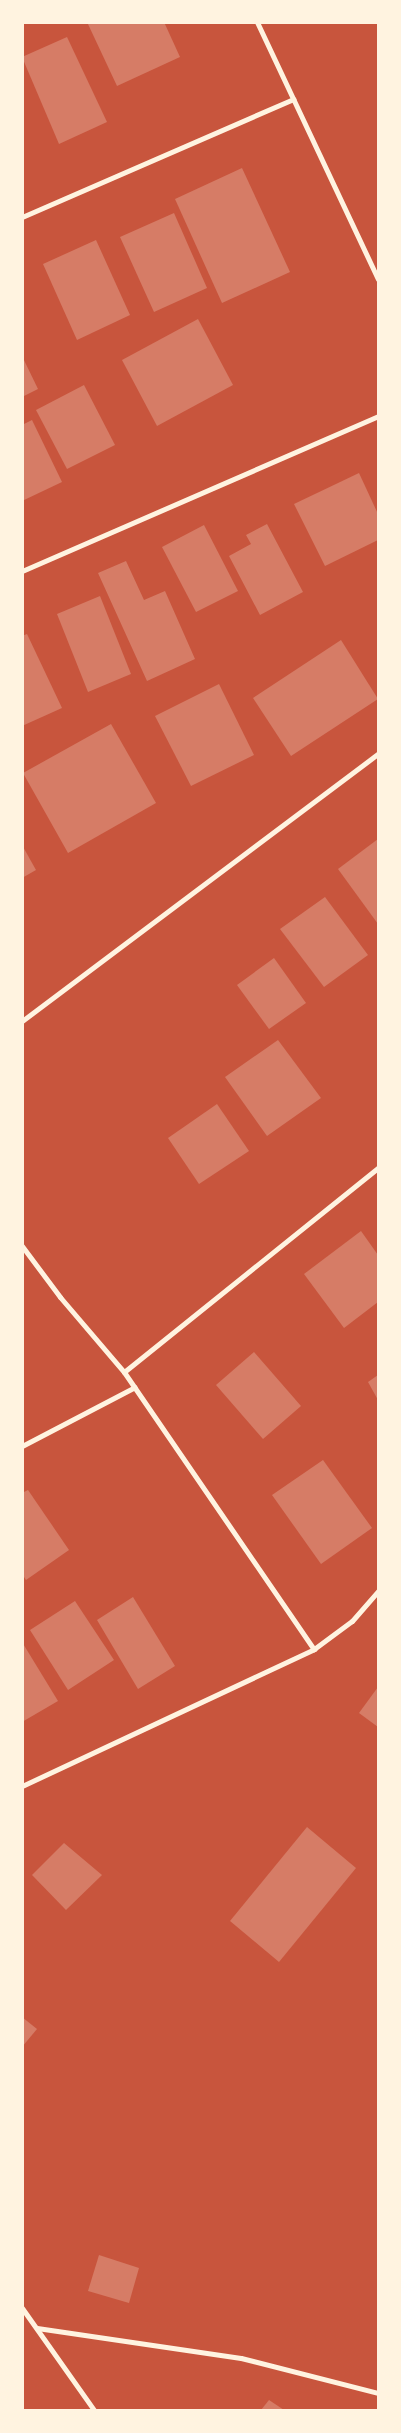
<!DOCTYPE html>
<html>
<head>
<meta charset="utf-8">
<style>
  body { margin:0 }
  #map { position:relative; width:401px; height:2433px; overflow:hidden; background:#c8553d; font-family:"Titillium Web",sans-serif }
  div>[style] { position:absolute }
  .building>* { inset:0; background:#d67c66 }
  .minor>* { height:5px; margin:-2.5px; padding:0 2.5px; transform-origin:2.5px; border-radius:2.5px; background:#fff3e0 }
  span { translate:-50% -50%; white-space:nowrap; text-align:center; line-height:1.15; -webkit-text-stroke:5px #fff3e0; paint-order:stroke }
  .frame { position:absolute; inset:0; border:24px solid #fff3e0; pointer-events:none }
</style>
</head>
<body>
<div id="map">
  <div class="building">
    <div style="clip-path:polygon(87px 22px,164px 22px,180px 57px,117px 86px)"></div>
    <div style="clip-path:polygon(67px 37px,107px 122px,59px 144px,22px 57px)"></div>
    <div style="clip-path:polygon(242px 168px,290px 272px,222px 303px,175px 199px)"></div>
    <div style="clip-path:polygon(174px 213px,207px 288px,154px 312px,120px 237px)"></div>
    <div style="clip-path:polygon(96px 240px,130px 315px,77px 340px,43px 264px)"></div>
    <div style="clip-path:polygon(198px 319px,233px 385px,157px 426px,122px 360px)"></div>
    <div style="clip-path:polygon(22px 356px,38px 389px,22px 397px)"></div>
    <div style="clip-path:polygon(84px 385px,115px 445px,67px 469px,36px 410px)"></div>
    <div style="clip-path:polygon(32px 420px,62px 482px,22px 501px,22px 425px)"></div>
    <div style="clip-path:polygon(359px 473px,378px 514px,378px 540px,325px 566px,294px 504px)"></div>
    <div style="clip-path:polygon(267px 524px,303px 592px,260px 615px,229px 556px,251px 544px,246px 535px)"></div>
    <div style="clip-path:polygon(204px 525px,238px 591px,196px 612px,162px 547px)"></div>
    <div style="clip-path:polygon(126px 561px,144px 600px,165px 591px,195px 659px,147px 681px,98px 573px)"></div>
    <div style="clip-path:polygon(100px 596px,131px 674px,88px 692px,57px 614px)"></div>
    <div style="clip-path:polygon(27px 634px,62px 708px,22px 726px,22px 636px)"></div>
    <div style="clip-path:polygon(341px 640px,378px 699px,291px 756px,253px 698px)"></div>
    <div style="clip-path:polygon(219px 684px,254px 755px,191px 786px,155px 716px)"></div>
    <div style="clip-path:polygon(111px 724px,156px 803px,68px 853px,23px 773px)"></div>
    <div style="clip-path:polygon(378px 839px,378px 924px,338px 869px)"></div>
    <div style="clip-path:polygon(22px 845px,36px 870px,22px 878px)"></div>
    <div style="clip-path:polygon(325px 897px,368px 955px,324px 987px,280px 929px)"></div>
    <div style="clip-path:polygon(274px 958px,306px 1003px,269px 1029px,237px 985px)"></div>
    <div style="clip-path:polygon(278px 1040px,321px 1098px,267px 1136px,225px 1077px)"></div>
    <div style="clip-path:polygon(217px 1104px,249px 1151px,199px 1184px,168px 1138px)"></div>
    <div style="clip-path:polygon(361px 1231px,378px 1255px,378px 1302px,344px 1328px,304px 1274px)"></div>
    <div style="clip-path:polygon(254px 1352px,301px 1406px,263px 1439px,216px 1385px)"></div>
    <div style="clip-path:polygon(378px 1375px,378px 1400px,368px 1382px)"></div>
    <div style="clip-path:polygon(323px 1460px,372px 1528px,321px 1564px,272px 1495px)"></div>
    <div style="clip-path:polygon(28px 1490px,69px 1550px,26px 1580px,22px 1574px,22px 1493px)"></div>
    <div style="clip-path:polygon(133px 1597px,175px 1666px,138px 1689px,97px 1620px)"></div>
    <div style="clip-path:polygon(75px 1601px,114px 1660px,68px 1690px,30px 1630px)"></div>
    <div style="clip-path:polygon(22px 1642px,58px 1701px,22px 1722px)"></div>
    <div style="clip-path:polygon(378px 1687px,378px 1727px,359px 1713px)"></div>
    <div style="clip-path:polygon(307px 1827px,356px 1868px,279px 1962px,230px 1921px)"></div>
    <div style="clip-path:polygon(64px 1843px,102px 1875px,66px 1910px,32px 1875px)"></div>
    <div style="clip-path:polygon(22px 2017px,37px 2029px,22px 2047px)"></div>
    <div style="clip-path:polygon(99px 2255px,139px 2268px,129px 2303px,88px 2291px)"></div>
    <div style="clip-path:polygon(269px 2400px,284px 2410px,261px 2410px)"></div>
  </div>
  <div class="minor">
    <div style="left:257px;top:22px;width:284px;rotate:64.8deg"></div>
    <div style="left:22px;top:217px;width:296px;rotate:-23.5deg"></div>
    <div style="left:22px;top:571px;width:388px;rotate:-23.5deg"></div>
    <div style="left:22px;top:1021px;width:445px;rotate:-36.9deg"></div>
    <div style="left:22px;top:1246px;width:64px;rotate:53.3deg"></div>
    <div style="left:60px;top:1297px;width:99px;rotate:49.5deg"></div>
    <div style="left:124px;top:1372px;width:336px;rotate:55.6deg"></div>
    <div style="left:124px;top:1372px;width:326px;rotate:-38.8deg"></div>
    <div style="left:22px;top:1446px;width:127px;rotate:-27.6deg"></div>
    <div style="left:22px;top:1786px;width:323px;rotate:-25.1deg"></div>
    <div style="left:314px;top:1649px;width:47px;rotate:-36.4deg"></div>
    <div style="left:352px;top:1621px;width:40px;rotate:-49deg"></div>
    <div style="left:22px;top:2308px;width:125px;rotate:54.8deg"></div>
    <div style="left:37px;top:2328px;width:206px;rotate:8.4deg"></div>
    <div style="left:241px;top:2358px;width:141px;rotate:14.3deg"></div>
  </div>
  <div class="frame"></div>
</div>
</body>
</html>
